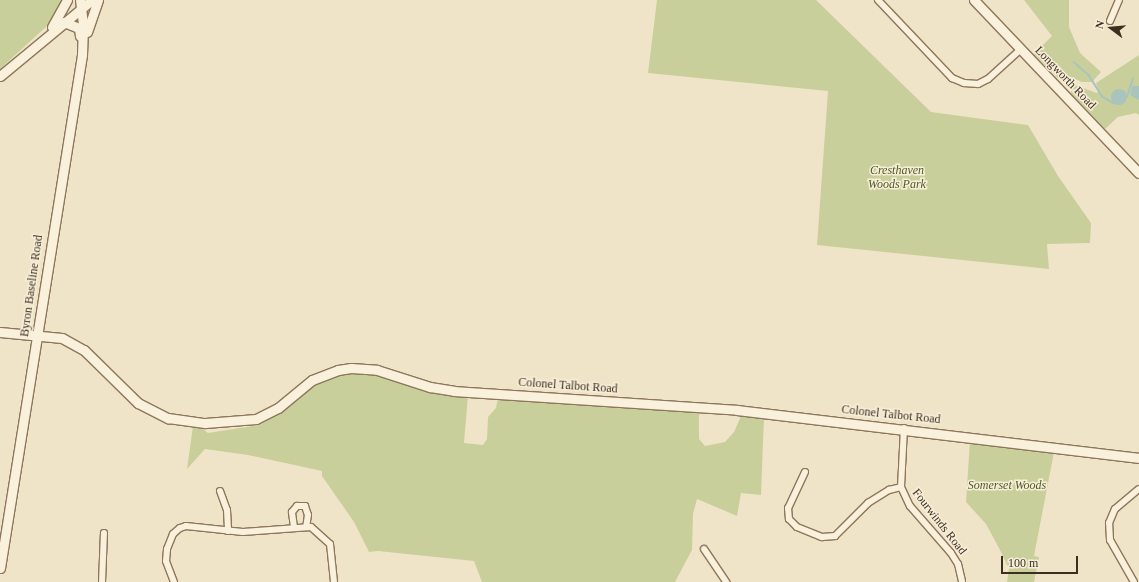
<!DOCTYPE html>
<html>
<head>
<meta charset="utf-8">
<style>
  body { margin:0 }
  #map { position:relative; width:1139px; height:582px; overflow:hidden; background:#f0e4c8; font-family:Georgia,serif }
  div>[style] { position:absolute }
  .green>* { inset:0; background:#c9cf9b }
  .water>* { inset:0; background:#a9c4bc }
  .round { border-radius:50% }
  .stream>* { height:1.5px; margin:-0.75px; padding:0 0.75px; transform-origin:0.75px; border-radius:0.75px; background:#a9c4bc }
  .roads { filter:drop-shadow(1px 0 #8d765c) drop-shadow(-1px 0 #8d765c) drop-shadow(0 1px #8d765c) drop-shadow(0 -1px #8d765c) }
  .street>* { height:6px; margin:-3px; padding:0 3px; transform-origin:3px; border-radius:3px; background:#faf1dc }
  .secondary>* { height:9px; margin:-4.5px; padding:0 4.5px; transform-origin:4.5px; border-radius:4.5px; background:#faf1dc }
  span { translate:-50% -50%; white-space:nowrap; text-align:center; line-height:1.15; -webkit-text-stroke:3px #f7eed8; paint-order:stroke }
  .street-label { font-size:12px; color:#3d2e20 }
  .park-label { font-size:12px; color:#4d5a26; font-style:italic }
  .north { position:absolute; left:1091px; top:8px; width:40px; height:40px; -webkit-text-stroke:3px #f7eed8; paint-order:stroke; rotate:286deg; font-size:11px; font-weight:700; line-height:16px; text-align:center; color:#3d2e20 }
  .north::after { content:''; display:block; margin:auto; width:14px; height:18px; background:#3d2e20; clip-path:polygon(50% 0,100% 100%,50% 72%,0 100%) }
  .scale { position:absolute; left:1001px; top:556px; width:77px; height:18px; box-sizing:border-box; border:2px solid #3d2e20; border-top:0; padding-left:5px; font-size:12px; line-height:14px; white-space:nowrap; color:#3d2e20; -webkit-text-stroke:3px #f7eed8; paint-order:stroke }
</style>
</head>
<body>
<div id="map">
  <div class="green">
    <div style="clip-path:polygon(0 0,64px 0,48px 25px,0 69px)"></div>
    <div style="clip-path:polygon(657px 0,816px 0,931px 112px,1028px 125px,1058px 176px,1091px 223px,1090px 243px,1047px 244px,1049px 269px,817px 245px,828px 91px,648px 73px)"></div>
    <div style="clip-path:polygon(1024px 0,1069px 0,1069px 27px,1080px 53px,1101px 72px,1092px 82px,1082px 82px,1068px 76px,1058px 78px,1034px 54px,1052px 36px)"></div>
    <div style="clip-path:polygon(1139px 55px,1139px 115px,1136px 113px,1118px 117px,1105px 129px,1071px 93px,1072px 84px,1097px 93px,1099px 91px,1096px 83px)"></div>
    <div style="clip-path:polygon(354px 372px,370px 373px,429px 393px,468px 396px,464px 443px,483px 445px,487px 439px,488px 417px,496px 408px,498px 398px,699px 412px,699px 439px,705px 446px,725px 442px,734px 432px,741px 416px,764px 418px,761px 495px,741px 493px,737px 516px,697px 499px,693px 514px,692px 550px,675px 582px,482px 582px,474px 561px,378px 551px,369px 552px,354px 522px,322px 476px,322px 471px,248px 455px,205px 449px,187px 469px,193px 426px,203px 429px,208px 433px,259px 425px,275px 416px,319px 382px,332px 376px)"></div>
    <div style="clip-path:polygon(970px 440px,1054px 452px,1034px 556px,1039px 557px,1034px 582px,1007px 582px,1009px 569px,999px 548px,986px 524px,966px 502px)"></div>
  </div>
  <div class="water">
    <div style="clip-path:polygon(1132px 86px,1139px 86px,1139px 100px,1130px 95px)"></div>
    <div class="round" style="left:1111px;top:89px;width:16px;height:16px"></div>
  </div>
  <div class="stream">
    <div style="left:1074px;top:62px;width:20px;rotate:41deg"></div>
    <div style="left:1089px;top:75px;width:26px;rotate:58deg"></div>
    <div style="left:1103px;top:97px;width:13px;rotate:29deg"></div>
    <div style="left:1127px;top:97px;width:19px;rotate:-72deg"></div>
  </div>
  <div class="roads">
    <div class="street">
      <div style="left:878px;top:0;width:108px;rotate:46.5deg"></div>
      <div style="left:952px;top:78px;width:13px;rotate:23deg"></div>
      <div style="left:964px;top:83px;width:14px;rotate:4deg"></div>
      <div style="left:978px;top:84px;width:11px;rotate:-27deg"></div>
      <div style="left:988px;top:79px;width:45px;rotate:-42.3deg"></div>
      <div style="left:1110px;top:21px;width:23px;rotate:-67deg"></div>
      <div style="left:904px;top:428px;width:59px;rotate:92.9deg"></div>
      <div style="left:901px;top:487px;width:21px;rotate:65deg"></div>
      <div style="left:910px;top:506px;width:62px;rotate:48.9deg"></div>
      <div style="left:951px;top:553px;width:13px;rotate:58deg"></div>
      <div style="left:958px;top:564px;width:18px;rotate:77deg"></div>
      <div style="left:805px;top:472px;width:40px;rotate:115deg"></div>
      <div style="left:788px;top:508px;width:11px;rotate:85deg"></div>
      <div style="left:789px;top:519px;width:11px;rotate:45deg"></div>
      <div style="left:797px;top:527px;width:27px;rotate:22deg"></div>
      <div style="left:822px;top:537px;width:13px;rotate:-4deg"></div>
      <div style="left:835px;top:536px;width:47px;rotate:-45deg"></div>
      <div style="left:868px;top:503px;width:25px;rotate:-32deg"></div>
      <div style="left:889px;top:490px;width:12px;rotate:-14deg"></div>
      <div style="left:220px;top:491px;width:20px;rotate:70deg"></div>
      <div style="left:227px;top:510px;width:21px;rotate:87deg"></div>
      <div style="left:294px;top:527px;width:15px;rotate:-98deg"></div>
      <div style="left:292px;top:512px;width:8px;rotate:-50deg"></div>
      <div style="left:297px;top:506px;width:8px"></div>
      <div style="left:305px;top:506px;width:9px;rotate:72deg"></div>
      <div style="left:308px;top:515px;width:12px;rotate:99deg"></div>
      <div style="left:704px;top:549px;width:40px;rotate:56deg"></div>
      <div style="left:102px;top:582px;width:49px;rotate:-87.7deg"></div>
      <div style="left:174px;top:582px;width:22px;rotate:-111deg"></div>
      <div style="left:166px;top:561px;width:12px;rotate:-85deg"></div>
      <div style="left:167px;top:549px;width:16px;rotate:-68deg"></div>
      <div style="left:173px;top:534px;width:9px;rotate:-41deg"></div>
      <div style="left:180px;top:528px;width:6px;rotate:-18deg"></div>
      <div style="left:186px;top:526px;width:57px;rotate:6deg"></div>
      <div style="left:243px;top:532px;width:68px;rotate:-4.2deg"></div>
      <div style="left:311px;top:527px;width:25px;rotate:42deg"></div>
      <div style="left:330px;top:544px;width:38px;rotate:84deg"></div>
      <div style="left:1134px;top:582px;width:48px;rotate:-119.7deg"></div>
      <div style="left:1110px;top:540px;width:17px;rotate:-93deg"></div>
      <div style="left:1109px;top:523px;width:15px;rotate:-67deg"></div>
      <div style="left:1115px;top:509px;width:31px;rotate:-40deg"></div>
    </div>
    <div class="secondary">
      <div style="left:974px;top:0;width:239px;rotate:46.4deg"></div>
      <div style="left:64px;top:22px;width:16px;rotate:22deg"></div>
      <div style="left:79px;top:28px;width:8px;rotate:83deg"></div>
      <div style="left:52px;top:27px;width:31px;rotate:-61deg"></div>
      <div style="left:87px;top:32px;width:34px;rotate:-71deg"></div>
      <div style="left:0;top:76px;width:119px;rotate:-39.6deg"></div>
      <div style="left:0;top:332px;width:62px;rotate:5.5deg"></div>
      <div style="left:62px;top:338px;width:25px;rotate:29deg"></div>
      <div style="left:84px;top:350px;width:76px;rotate:44.5deg"></div>
      <div style="left:138px;top:403px;width:34px;rotate:27deg"></div>
      <div style="left:168px;top:418px;width:37px;rotate:8deg"></div>
      <div style="left:205px;top:423px;width:51px;rotate:-4.5deg"></div>
      <div style="left:256px;top:419px;width:25px;rotate:-27deg"></div>
      <div style="left:278px;top:408px;width:44px;rotate:-39.5deg"></div>
      <div style="left:312px;top:380px;width:28px;rotate:-21deg"></div>
      <div style="left:338px;top:370px;width:13px;rotate:-9deg"></div>
      <div style="left:351px;top:368px;width:26px;rotate:4deg"></div>
      <div style="left:377px;top:370px;width:56px;rotate:17.8deg"></div>
      <div style="left:430px;top:387px;width:24px;rotate:9deg"></div>
      <div style="left:454px;top:391px;width:284px;rotate:3.8deg"></div>
      <div style="left:737px;top:410px;width:405px;rotate:6.8deg"></div>
      <div style="left:0;top:568px;width:520px;rotate:-80.92deg"></div>
      <div style="left:82px;top:55px;width:31px;rotate:-88deg"></div>
      <div style="left:83px;top:24px;width:24px;rotate:-97deg"></div>
    </div>
  </div>
  <div class="street-label">
    <span style="left:1065px;top:78px;rotate:46deg">Longworth Road</span>
    <span style="left:32px;top:286px;rotate:-82deg">Byron Baseline Road</span>
    <span style="left:568px;top:386px;rotate:4deg">Colonel Talbot Road</span>
    <span style="left:891px;top:415px;rotate:6deg">Colonel Talbot Road</span>
    <span style="left:939px;top:522px;rotate:52deg">Fourwinds Road</span>
  </div>
  <div class="park-label">
    <span style="left:897px;top:178px">Cresthaven<br>Woods Park</span>
    <span style="left:1007px;top:486px">Somerset Woods</span>
  </div>
  <div class="north">N</div>
  <div class="scale">100 m</div>
</div>
</body>
</html>
